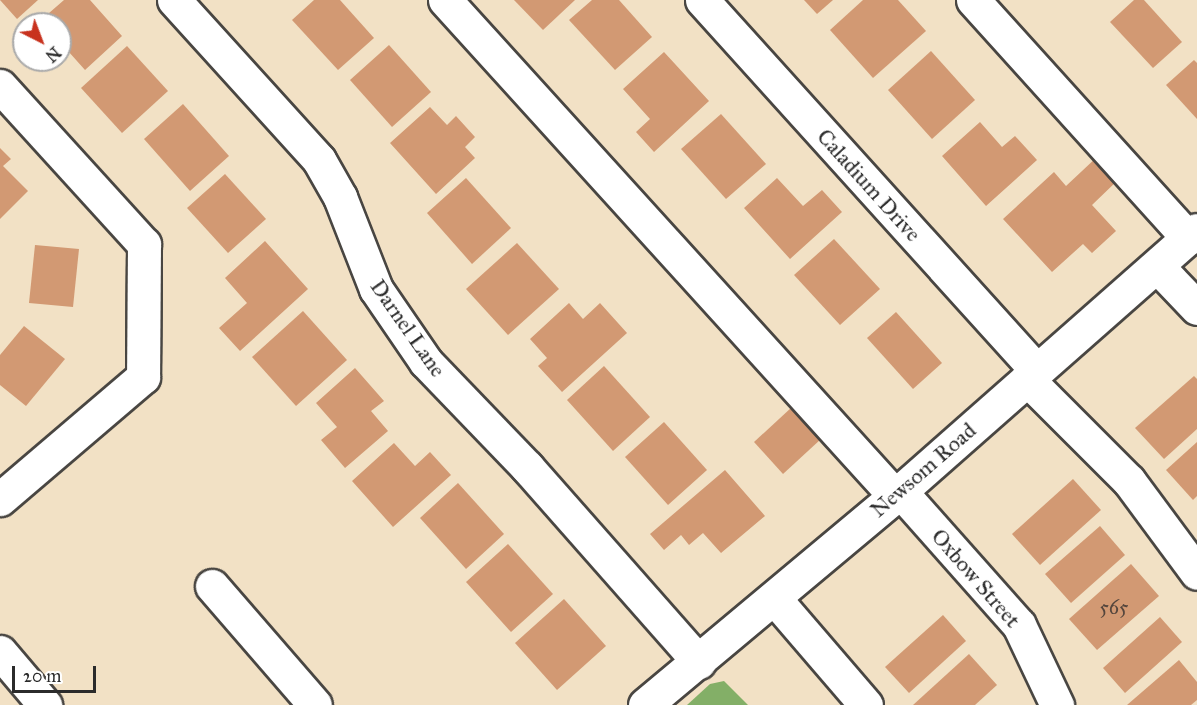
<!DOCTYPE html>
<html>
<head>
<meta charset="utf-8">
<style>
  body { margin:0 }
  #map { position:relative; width:1197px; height:705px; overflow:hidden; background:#f2e1c5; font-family:"IM FELL Great Primer",serif }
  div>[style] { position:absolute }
  .forest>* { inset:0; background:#83af67 }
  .building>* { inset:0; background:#d29973 }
  .roads { filter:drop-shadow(2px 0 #494642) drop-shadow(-2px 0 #494642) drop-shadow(0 2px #494642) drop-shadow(0 -2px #494642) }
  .minor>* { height:33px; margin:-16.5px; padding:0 16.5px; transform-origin:16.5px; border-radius:16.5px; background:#fff }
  span { translate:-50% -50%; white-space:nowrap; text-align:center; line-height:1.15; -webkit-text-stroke:4.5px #fff; paint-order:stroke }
  .number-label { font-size:20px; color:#55463d }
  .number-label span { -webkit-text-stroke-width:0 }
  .street-label { font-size:22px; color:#2b2b2b }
  .north { position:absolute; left:12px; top:12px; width:60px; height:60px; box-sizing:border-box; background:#fff; border:2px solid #aaa; border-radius:50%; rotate:138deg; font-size:16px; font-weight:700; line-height:24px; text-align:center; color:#2b2b2b }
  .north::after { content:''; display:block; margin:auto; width:21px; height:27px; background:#c8321e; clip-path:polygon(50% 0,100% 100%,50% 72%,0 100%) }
  .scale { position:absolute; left:12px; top:666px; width:84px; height:27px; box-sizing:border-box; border:3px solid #2b2b2b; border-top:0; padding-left:8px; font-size:18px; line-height:21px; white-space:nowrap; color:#2b2b2b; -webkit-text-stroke:4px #fff; paint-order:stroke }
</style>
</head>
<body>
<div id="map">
  <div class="forest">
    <div style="clip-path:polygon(724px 681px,748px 705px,687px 705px,710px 684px)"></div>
  </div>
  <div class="building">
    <div style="clip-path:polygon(0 0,38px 0,17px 19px)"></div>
    <div style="clip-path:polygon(64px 0,90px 0,122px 36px,85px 70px,60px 42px,60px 24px,41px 20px)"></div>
    <div style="clip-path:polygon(314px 0,340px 0,374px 38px,338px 70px,292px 20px)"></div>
    <div style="clip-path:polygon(514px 0,575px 0,543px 30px)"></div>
    <div style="clip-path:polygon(592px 0,619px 0,652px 37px,615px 70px,569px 20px)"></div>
    <div style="clip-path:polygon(804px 0,833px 0,817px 14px)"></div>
    <div style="clip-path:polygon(863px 0,898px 0,926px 31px,873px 78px,830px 30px)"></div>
    <div style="clip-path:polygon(1134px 0,1144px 0,1182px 42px,1153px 68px,1110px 22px)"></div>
    <div style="clip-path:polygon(389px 45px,431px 92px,392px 127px,350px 80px)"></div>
    <div style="clip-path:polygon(127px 46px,168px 91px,122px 133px,81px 88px)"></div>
    <div style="clip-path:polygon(931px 51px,975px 100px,932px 139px,888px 90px)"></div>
    <div style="clip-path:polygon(664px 52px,709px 101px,654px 152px,636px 132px,650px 119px,623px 89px)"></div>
    <div style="clip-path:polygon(1194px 60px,1197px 63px,1197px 119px,1166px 85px)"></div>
    <div style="clip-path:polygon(183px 104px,229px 156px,190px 191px,144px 139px)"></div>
    <div style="clip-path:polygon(430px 107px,447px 125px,456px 116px,475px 137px,465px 147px,475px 158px,436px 194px,390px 143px)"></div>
    <div style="clip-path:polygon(721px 114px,766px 164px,726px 199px,681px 149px)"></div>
    <div style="clip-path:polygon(980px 122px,1002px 147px,1015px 136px,1037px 160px,986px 206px,942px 156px)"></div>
    <div style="clip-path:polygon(0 148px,11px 159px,3px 166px,28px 191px,0 219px)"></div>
    <div style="clip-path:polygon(1098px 156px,1119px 179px,1092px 205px,1116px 231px,1092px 253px,1083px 244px,1052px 272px,1003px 219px,1054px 172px,1066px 186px)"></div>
    <div style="clip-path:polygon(225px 174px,266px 219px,228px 253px,187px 208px)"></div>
    <div style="clip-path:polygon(466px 178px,511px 228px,472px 264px,427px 213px)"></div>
    <div style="clip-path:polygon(777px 178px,803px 206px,822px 190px,842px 212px,790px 259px,744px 208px)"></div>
    <div style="clip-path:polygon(834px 239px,880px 289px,840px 325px,794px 275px)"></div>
    <div style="clip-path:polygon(265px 241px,308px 289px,240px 351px,219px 328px,247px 303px,225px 278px)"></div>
    <div style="clip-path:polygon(517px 243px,559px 289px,508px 335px,466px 289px)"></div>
    <div style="clip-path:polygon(35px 245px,79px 249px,73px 307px,29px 303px)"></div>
    <div style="clip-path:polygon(569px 303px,583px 319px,600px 303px,627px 333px,562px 392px,538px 366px,547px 358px,530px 339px)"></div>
    <div style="clip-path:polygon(303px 311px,347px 360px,296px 406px,252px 357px)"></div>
    <div style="clip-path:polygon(896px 312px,942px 363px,913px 389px,867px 338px)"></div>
    <div style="clip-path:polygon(24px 326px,65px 359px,26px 406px,0 385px,0 355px)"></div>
    <div style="clip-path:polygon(604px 366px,650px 417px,613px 451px,567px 400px)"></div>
    <div style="clip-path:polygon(355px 368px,384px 401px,371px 411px,388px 431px,345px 468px,321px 440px,337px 427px,316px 403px)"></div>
    <div style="clip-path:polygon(1194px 376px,1197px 379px,1197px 429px,1164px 459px,1135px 428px)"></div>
    <div style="clip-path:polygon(792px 407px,821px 439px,783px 474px,754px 442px)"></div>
    <div style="clip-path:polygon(664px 422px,707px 470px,668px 505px,625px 457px)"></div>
    <div style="clip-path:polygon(1197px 442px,1197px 496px,1193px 500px,1166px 470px)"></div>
    <div style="clip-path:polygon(394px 443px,415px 466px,430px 452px,451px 475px,393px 527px,352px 481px)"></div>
    <div style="clip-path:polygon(725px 470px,765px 516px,721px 553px,703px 533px,689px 545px,681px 535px,664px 550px,650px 534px)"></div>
    <div style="clip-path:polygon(1073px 479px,1101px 510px,1040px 565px,1012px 534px)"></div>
    <div style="clip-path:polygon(458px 483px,504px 534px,466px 569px,420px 518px)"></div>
    <div style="clip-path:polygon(1100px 526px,1125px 555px,1071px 603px,1045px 574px)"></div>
    <div style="clip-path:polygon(508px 544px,553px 594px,511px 632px,466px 582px)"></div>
    <div style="clip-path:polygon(1131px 564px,1159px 596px,1097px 650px,1069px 619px)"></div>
    <div style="clip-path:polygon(564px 599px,606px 646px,557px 690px,515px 643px)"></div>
    <div style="clip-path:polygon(943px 615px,966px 641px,909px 693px,885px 667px)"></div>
    <div style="clip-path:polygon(1160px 617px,1182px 642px,1125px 693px,1103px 668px)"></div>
    <div style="clip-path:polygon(969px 654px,997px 685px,975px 705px,913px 705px)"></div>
    <div style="clip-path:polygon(1179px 660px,1197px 682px,1197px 700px,1191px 705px,1127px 705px)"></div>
  </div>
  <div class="roads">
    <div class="minor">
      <div style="left:174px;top:0;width:216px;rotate:47.8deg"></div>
      <div style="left:319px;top:160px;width:43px;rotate:60.4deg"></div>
      <div style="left:340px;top:197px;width:99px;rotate:68.6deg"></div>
      <div style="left:376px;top:289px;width:88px;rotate:55.6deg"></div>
      <div style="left:426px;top:362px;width:146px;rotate:46.1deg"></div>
      <div style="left:527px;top:467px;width:260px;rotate:48.6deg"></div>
      <div style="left:445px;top:0;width:670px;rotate:47.78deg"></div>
      <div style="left:702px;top:0;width:498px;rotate:47.9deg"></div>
      <div style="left:973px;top:0;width:321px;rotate:47.9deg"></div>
      <div style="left:0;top:86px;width:214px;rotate:47.7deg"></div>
      <div style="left:144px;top:244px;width:133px;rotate:90.4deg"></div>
      <div style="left:143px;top:377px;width:188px;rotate:139.5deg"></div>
      <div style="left:1157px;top:266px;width:58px;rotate:46.4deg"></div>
      <div style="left:1027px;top:379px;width:144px;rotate:45deg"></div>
      <div style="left:1129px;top:481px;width:114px;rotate:53.5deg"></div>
      <div style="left:900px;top:491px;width:179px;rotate:48.4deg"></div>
      <div style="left:1019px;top:625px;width:89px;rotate:64.6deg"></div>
      <div style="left:212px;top:586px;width:157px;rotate:49.1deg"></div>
      <div style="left:774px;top:598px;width:141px;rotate:49.3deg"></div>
      <div style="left:0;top:652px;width:70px;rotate:49.7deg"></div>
      <div style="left:645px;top:705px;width:326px;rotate:-39.9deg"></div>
      <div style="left:895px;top:496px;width:402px;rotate:-41.4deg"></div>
    </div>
  </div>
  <div class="number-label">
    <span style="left:1114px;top:607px">565</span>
  </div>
  <div class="street-label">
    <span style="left:869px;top:185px;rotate:48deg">Caladium Drive</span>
    <span style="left:408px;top:328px;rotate:55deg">Darnel Lane</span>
    <span style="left:923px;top:470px;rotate:-41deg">Newsom Road</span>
    <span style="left:976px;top:578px;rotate:49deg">Oxbow Street</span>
  </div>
  <div class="north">N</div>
  <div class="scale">20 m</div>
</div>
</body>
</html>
